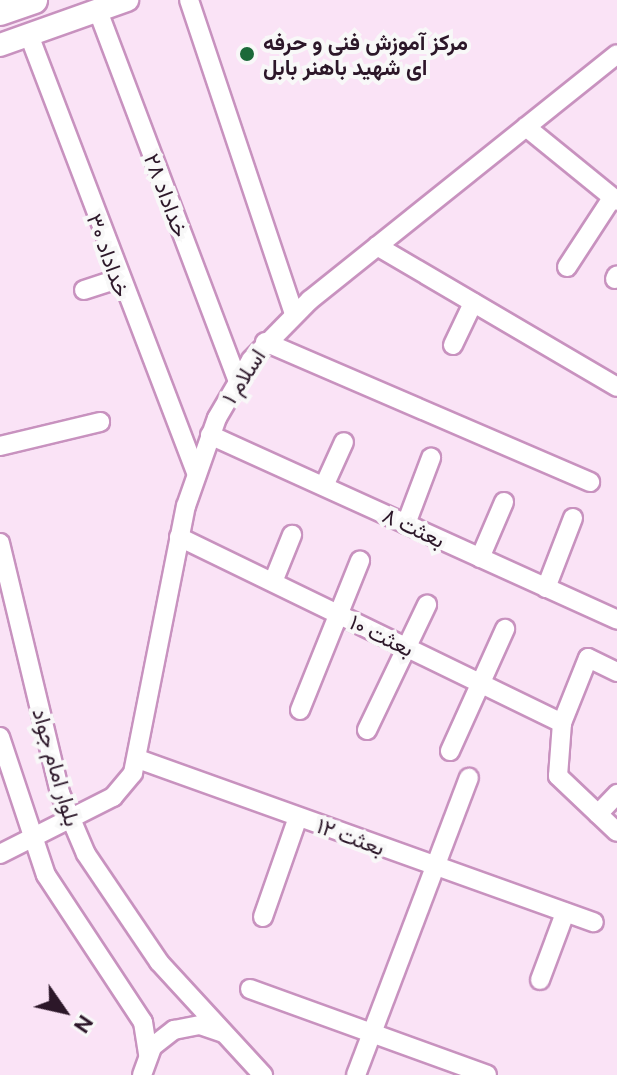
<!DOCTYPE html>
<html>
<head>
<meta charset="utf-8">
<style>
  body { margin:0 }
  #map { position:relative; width:617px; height:1075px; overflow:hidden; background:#fae3f6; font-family:Ubuntu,Vazirmatn,sans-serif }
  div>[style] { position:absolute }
  .roads { filter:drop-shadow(2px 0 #c892bf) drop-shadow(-2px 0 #c892bf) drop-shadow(0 2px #c892bf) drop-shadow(0 -2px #c892bf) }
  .minor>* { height:18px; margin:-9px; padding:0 9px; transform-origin:9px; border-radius:9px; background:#fff }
  .major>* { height:22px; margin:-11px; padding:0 11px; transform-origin:11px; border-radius:11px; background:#fff }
  .highway>* { height:26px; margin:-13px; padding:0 13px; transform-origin:13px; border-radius:13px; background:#fff }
  .dots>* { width:22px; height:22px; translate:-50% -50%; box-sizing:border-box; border:4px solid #f8f8f8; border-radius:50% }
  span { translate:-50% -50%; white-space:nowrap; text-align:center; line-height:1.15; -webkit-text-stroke:8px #f8f8f8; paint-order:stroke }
  .poi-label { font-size:22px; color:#2c1729; font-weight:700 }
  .left { translate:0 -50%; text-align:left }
  .street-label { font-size:22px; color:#2c1729 }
  .north { position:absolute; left:24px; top:971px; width:80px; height:80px; -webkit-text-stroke:6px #f8f8f8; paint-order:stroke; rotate:124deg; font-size:22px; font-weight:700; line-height:32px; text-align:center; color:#2c1729 }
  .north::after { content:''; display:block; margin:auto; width:28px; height:36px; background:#2c1729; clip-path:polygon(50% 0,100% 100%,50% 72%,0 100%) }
</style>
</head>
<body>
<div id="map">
  <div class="roads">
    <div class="minor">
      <div style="left:189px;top:0;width:330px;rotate:71.5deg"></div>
      <div style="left:98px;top:11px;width:393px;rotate:69.3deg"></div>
      <div style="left:29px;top:35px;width:469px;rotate:69.1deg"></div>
      <div style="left:526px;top:127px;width:117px;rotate:39.1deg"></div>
      <div style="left:377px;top:246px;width:278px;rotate:30.4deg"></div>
      <div style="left:567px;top:267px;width:82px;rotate:-56.9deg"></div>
      <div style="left:615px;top:279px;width:4px;rotate:-63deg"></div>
      <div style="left:84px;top:290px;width:35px;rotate:-18deg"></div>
      <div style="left:265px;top:342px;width:354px;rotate:23.3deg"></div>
      <div style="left:453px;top:345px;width:47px;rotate:-64.5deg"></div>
      <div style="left:210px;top:435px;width:447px;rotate:24.4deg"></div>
      <div style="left:0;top:446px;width:103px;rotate:-13.5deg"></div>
      <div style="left:324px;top:486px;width:48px;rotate:-65.6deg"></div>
      <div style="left:406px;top:524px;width:71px;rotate:-69.3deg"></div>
      <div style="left:179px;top:537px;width:426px;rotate:25.9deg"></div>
      <div style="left:0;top:543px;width:257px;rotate:76.5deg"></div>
      <div style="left:60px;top:793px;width:66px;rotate:66.9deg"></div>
      <div style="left:86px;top:854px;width:130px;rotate:55.9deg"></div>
      <div style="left:159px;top:962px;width:154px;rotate:47.4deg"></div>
      <div style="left:480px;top:558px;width:61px;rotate:-66.8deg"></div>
      <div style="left:273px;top:582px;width:51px;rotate:-68deg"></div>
      <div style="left:546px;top:588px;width:75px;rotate:-68.9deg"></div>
      <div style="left:617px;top:672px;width:32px;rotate:-154deg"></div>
      <div style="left:588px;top:658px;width:70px;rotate:111.8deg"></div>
      <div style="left:562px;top:723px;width:53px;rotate:94.3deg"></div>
      <div style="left:558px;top:776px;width:81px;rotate:43.5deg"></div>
      <div style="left:300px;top:710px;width:161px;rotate:-68.1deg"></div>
      <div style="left:367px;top:730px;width:139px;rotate:-64.4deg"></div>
      <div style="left:0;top:737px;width:145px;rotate:71.6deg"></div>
      <div style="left:46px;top:875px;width:176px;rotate:56.6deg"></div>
      <div style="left:143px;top:1022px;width:33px;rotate:81deg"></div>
      <div style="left:450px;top:751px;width:134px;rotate:-65.7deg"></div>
      <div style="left:138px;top:759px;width:484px;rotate:19.7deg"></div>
      <div style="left:598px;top:814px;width:28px;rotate:-46deg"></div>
      <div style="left:0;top:854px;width:127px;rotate:-26.8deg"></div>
      <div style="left:113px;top:797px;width:31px;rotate:-50deg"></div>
      <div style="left:133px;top:773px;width:272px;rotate:-78.8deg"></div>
      <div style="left:186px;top:506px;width:93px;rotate:-70.6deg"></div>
      <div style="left:217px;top:418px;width:67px;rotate:-59.6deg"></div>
      <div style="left:251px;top:360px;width:84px;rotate:-45.5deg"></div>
      <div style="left:310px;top:300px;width:393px;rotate:-38.7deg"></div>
      <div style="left:263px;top:917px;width:106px;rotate:-70.7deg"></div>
      <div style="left:540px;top:980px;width:72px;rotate:-69.5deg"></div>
      <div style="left:250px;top:989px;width:252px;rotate:19.9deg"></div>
      <div style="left:142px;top:1075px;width:30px;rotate:-70deg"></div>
      <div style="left:152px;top:1047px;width:28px;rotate:-38deg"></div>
      <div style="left:174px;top:1030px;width:26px;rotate:-11deg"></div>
      <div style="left:200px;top:1025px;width:24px;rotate:19deg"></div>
      <div style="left:356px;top:1075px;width:318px;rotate:-69.2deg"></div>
    </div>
    <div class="major">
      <div style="left:0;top:45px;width:135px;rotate:-19.5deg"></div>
    </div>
    <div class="highway">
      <div style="left:0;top:12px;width:36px;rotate:-19deg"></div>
    </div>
  </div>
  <div class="dots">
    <div style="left:247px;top:54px;background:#1b6939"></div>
  </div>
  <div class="poi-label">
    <span class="left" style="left:263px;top:54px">مرکز آموزش فنی و حرفه<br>ای شهید باهنر بابل</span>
  </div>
  <div class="street-label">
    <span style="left:167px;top:195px;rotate:69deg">خداداد ۲۸</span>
    <span style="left:109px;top:255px;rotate:70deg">خداداد ۳۰</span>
    <span style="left:243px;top:376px;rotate:-57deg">اسلام ۱</span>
    <span style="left:414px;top:527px;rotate:25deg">بعثت ۸</span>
    <span style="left:382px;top:635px;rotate:26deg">بعثت ۱۰</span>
    <span style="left:57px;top:767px;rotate:74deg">بلوار امام جواد</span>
    <span style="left:351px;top:836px;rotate:20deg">بعثت ۱۲</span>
  </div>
  <div class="north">N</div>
</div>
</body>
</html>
